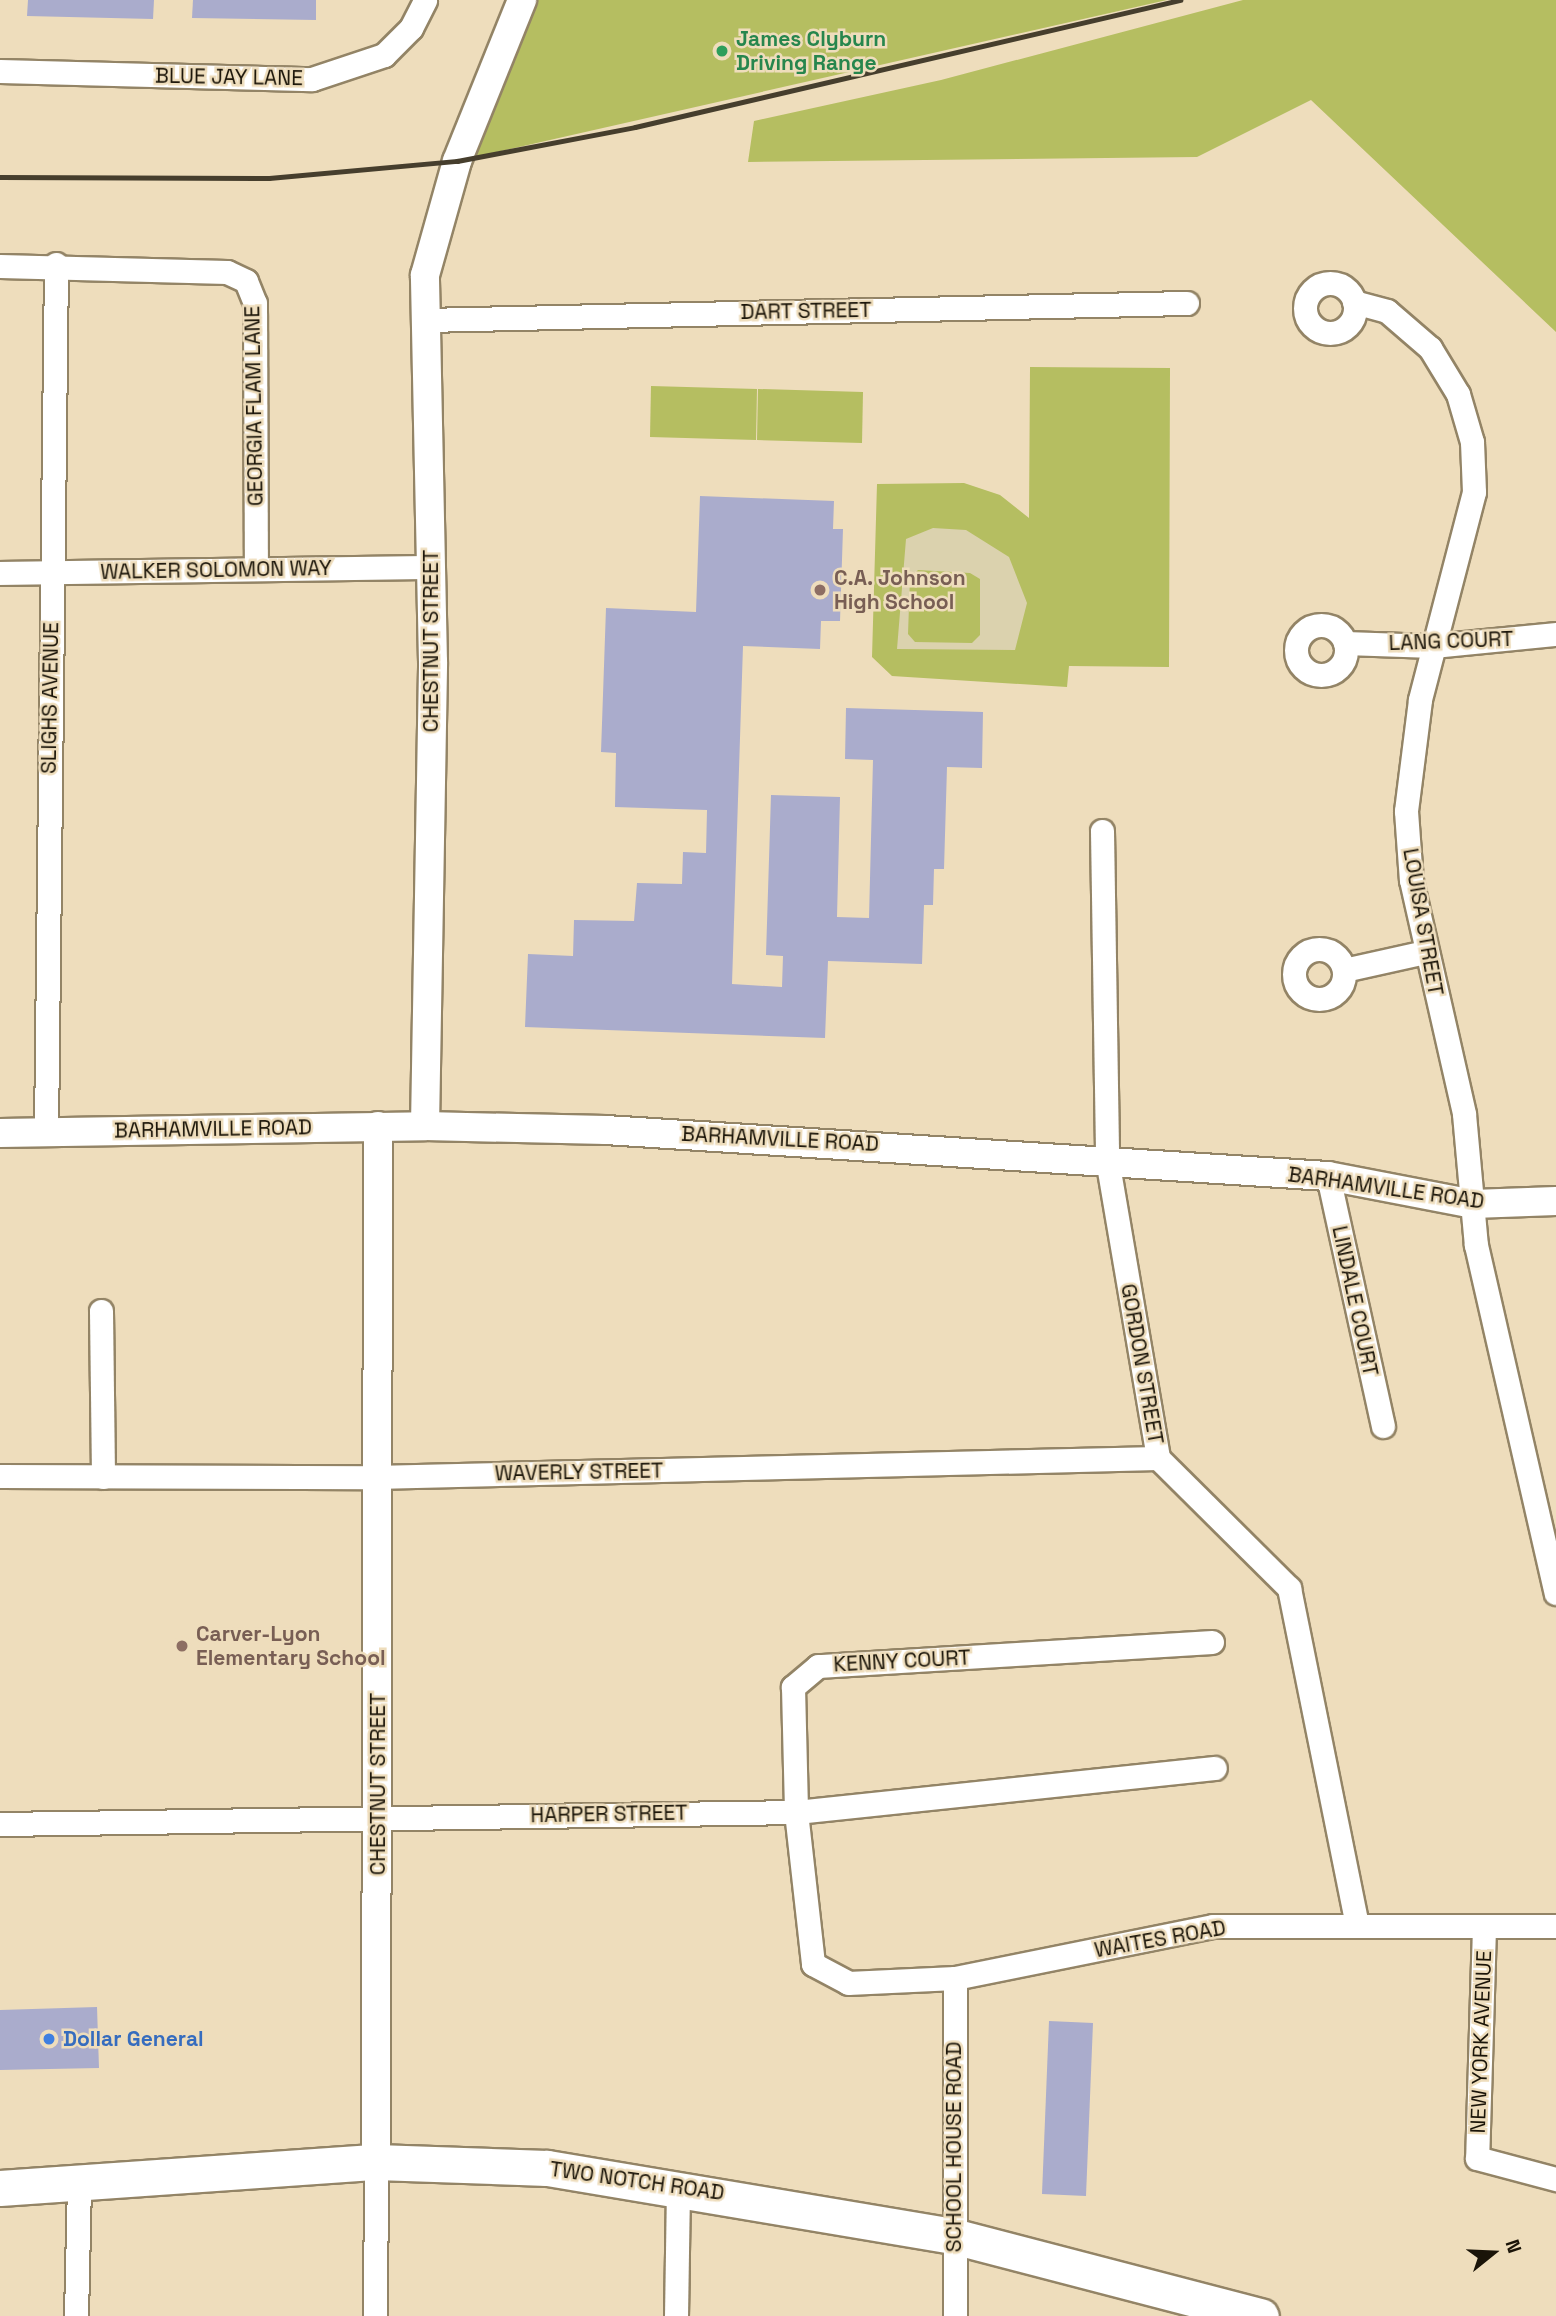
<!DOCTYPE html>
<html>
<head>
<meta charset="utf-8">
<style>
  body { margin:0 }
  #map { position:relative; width:1556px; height:2316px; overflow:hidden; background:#eeddbc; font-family:"Space Grotesk",sans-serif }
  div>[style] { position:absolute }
  .green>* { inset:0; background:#b5be61 }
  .sand>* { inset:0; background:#dbd2ae }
  .building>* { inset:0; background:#aaaccc }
  .roads { filter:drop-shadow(2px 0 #938466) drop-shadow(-2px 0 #938466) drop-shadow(0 2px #938466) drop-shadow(0 -2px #938466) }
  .minor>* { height:23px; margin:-11.5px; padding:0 11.5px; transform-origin:11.5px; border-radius:11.5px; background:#fff }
  .minor>.ring { margin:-11.5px; padding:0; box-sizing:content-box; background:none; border:23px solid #fff; border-radius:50% }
  .tertiary>* { height:28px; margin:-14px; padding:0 14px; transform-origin:14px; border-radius:14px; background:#fff }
  .primary>* { height:35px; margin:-17.5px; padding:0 17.5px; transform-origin:17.5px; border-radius:17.5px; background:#fff }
  .rail>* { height:5px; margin:-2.5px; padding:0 2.5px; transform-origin:2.5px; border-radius:2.5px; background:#463e2d }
  .dots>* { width:19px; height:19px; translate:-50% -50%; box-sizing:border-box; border:4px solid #eeddbc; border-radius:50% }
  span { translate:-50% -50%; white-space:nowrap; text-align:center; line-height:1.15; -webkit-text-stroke:5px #eeddbc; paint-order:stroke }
  .leisure-label { font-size:21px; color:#27864d; font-weight:700 }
  .left { translate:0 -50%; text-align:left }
  .street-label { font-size:21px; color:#1a1408 }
  .education-label { font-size:21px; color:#785e54; font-weight:700 }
  .shop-label { font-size:21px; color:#366cbe; font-weight:700 }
  .north { position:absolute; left:1458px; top:2218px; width:70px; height:70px; -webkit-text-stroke:5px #eeddbc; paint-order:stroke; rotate:72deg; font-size:19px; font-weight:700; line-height:28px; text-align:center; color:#1a1408 }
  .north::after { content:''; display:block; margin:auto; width:24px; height:32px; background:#1a1408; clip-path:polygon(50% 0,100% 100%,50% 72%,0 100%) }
</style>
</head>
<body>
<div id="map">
  <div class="green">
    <div style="clip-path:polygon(522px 0,1167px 0,457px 161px)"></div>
    <div style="clip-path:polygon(1243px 0,1556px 0,1556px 332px,1311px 100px,1197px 157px,748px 162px,754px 121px,941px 80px)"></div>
    <div style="clip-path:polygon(1030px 367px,1170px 368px,1169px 667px,1069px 666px,1067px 687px,892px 676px,872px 657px,877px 484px,964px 483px,1000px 495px,1029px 518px)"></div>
    <div style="clip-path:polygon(651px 386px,757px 389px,756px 440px,650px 437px)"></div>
    <div style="clip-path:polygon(758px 389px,863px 392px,862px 443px,757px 440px)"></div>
  </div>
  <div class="sand">
    <div style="clip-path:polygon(evenodd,933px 528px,966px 530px,1009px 557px,1027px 603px,1015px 650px,897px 649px,906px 539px,933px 528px,918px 570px,970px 573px,980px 579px,980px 635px,972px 643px,915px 642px,908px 634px,910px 578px,918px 570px)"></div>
  </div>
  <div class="building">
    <div style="clip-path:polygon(28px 0,154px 0,153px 19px,27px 16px)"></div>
    <div style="clip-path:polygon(193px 0,316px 0,316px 20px,192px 18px)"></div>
    <div style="clip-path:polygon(700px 496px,834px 501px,833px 529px,843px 529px,840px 621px,821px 621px,820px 649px,743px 646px,732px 984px,782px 987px,783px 956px,766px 955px,771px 795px,840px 797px,837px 917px,869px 918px,873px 760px,845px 759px,846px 708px,983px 712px,982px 768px,947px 767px,944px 869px,934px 869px,933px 905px,924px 905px,922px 964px,828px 961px,825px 1038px,525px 1027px,528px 954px,573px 956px,574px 920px,634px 921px,637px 883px,682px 884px,683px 852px,706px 853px,707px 810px,615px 807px,616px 753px,601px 752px,606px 608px,696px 612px)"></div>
    <div style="clip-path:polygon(97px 2007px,99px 2068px,0 2070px,0 2010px)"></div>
    <div style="clip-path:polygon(1049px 2021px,1093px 2023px,1086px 2196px,1042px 2194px)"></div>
  </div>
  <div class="roads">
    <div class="minor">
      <div style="left:0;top:71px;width:312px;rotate:1.5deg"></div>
      <div style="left:312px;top:79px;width:76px;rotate:-18.4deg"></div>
      <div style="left:384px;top:55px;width:38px;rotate:-45deg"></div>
      <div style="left:411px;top:28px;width:31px;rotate:-63deg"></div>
      <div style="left:0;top:266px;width:227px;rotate:1.5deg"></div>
      <div style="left:227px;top:272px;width:21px;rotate:25deg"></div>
      <div style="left:246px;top:281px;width:24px;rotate:68deg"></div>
      <div style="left:255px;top:303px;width:266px;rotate:89.8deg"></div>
      <div class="ring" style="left:1305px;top:283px;width:27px;height:27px"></div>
      <div style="left:1354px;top:302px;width:34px;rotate:15deg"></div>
      <div style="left:1387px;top:311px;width:57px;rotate:40.7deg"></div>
      <div style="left:1430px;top:348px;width:54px;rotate:58.7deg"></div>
      <div style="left:1458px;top:394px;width:50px;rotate:73.7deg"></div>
      <div style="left:1472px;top:442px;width:50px;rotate:87.7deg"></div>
      <div style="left:1474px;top:492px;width:215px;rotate:104.6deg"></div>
      <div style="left:1420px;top:700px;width:112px;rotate:97.2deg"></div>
      <div style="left:1406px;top:811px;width:69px;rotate:85.9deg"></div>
      <div style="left:1411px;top:880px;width:240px;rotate:77.2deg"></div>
      <div style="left:1464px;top:1114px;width:132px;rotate:84.8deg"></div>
      <div style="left:1476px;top:1245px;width:357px;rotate:77.1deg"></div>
      <div style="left:425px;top:320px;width:762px;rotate:-1.28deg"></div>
      <div style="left:0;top:573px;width:432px;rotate:-0.8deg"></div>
      <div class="ring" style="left:1296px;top:625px;width:27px;height:27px"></div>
      <div style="left:1345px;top:643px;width:88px;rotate:2deg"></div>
      <div style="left:1433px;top:646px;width:124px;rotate:-5.6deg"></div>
      <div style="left:1102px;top:831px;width:328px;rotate:89.1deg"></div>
      <div style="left:1107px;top:1159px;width:303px;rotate:80.3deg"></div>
      <div style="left:1158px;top:1458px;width:185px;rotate:44.8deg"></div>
      <div style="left:1289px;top:1588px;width:340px;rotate:78.6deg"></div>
      <div class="ring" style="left:1294px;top:949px;width:27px;height:27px"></div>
      <div style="left:1344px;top:970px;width:83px;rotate:-12.5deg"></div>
      <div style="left:46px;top:1132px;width:868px;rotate:-89.34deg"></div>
      <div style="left:1328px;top:1176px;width:256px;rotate:77.6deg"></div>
      <div style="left:101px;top:1311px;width:166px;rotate:89.3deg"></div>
      <div style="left:0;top:1476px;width:374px;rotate:0.2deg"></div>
      <div style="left:374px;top:1477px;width:784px;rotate:-1.39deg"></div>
      <div style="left:1212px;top:1642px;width:395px;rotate:176.5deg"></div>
      <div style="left:818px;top:1666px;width:33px;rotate:140deg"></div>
      <div style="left:793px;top:1687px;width:125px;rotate:88.6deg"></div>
      <div style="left:796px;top:1812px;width:153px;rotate:83.6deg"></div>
      <div style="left:813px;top:1964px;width:40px;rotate:28deg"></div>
      <div style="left:848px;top:1983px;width:107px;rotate:-2.7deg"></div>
      <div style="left:955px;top:1978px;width:263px;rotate:-11.4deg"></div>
      <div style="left:1213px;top:1926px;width:343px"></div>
      <div style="left:0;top:1824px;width:796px;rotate:-0.86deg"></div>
      <div style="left:796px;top:1812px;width:421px;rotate:-6deg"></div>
      <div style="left:1484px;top:1927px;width:231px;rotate:91.7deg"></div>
      <div style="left:1477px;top:2158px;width:82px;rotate:14.9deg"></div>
      <div style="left:76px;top:2316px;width:134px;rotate:-88.7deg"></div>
      <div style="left:375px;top:2316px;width:154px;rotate:-89.6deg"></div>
      <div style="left:676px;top:2316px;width:129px;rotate:-89.1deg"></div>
      <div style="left:955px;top:2316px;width:338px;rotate:-90deg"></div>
    </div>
    <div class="tertiary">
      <div style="left:425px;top:1126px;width:464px;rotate:-89deg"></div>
      <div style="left:433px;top:662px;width:387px;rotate:-91.2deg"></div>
      <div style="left:425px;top:275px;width:118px;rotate:-74.3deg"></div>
      <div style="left:457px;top:161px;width:174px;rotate:-68deg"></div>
      <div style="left:0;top:1133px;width:425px;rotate:-0.9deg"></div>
      <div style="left:425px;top:1126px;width:181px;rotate:1.3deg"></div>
      <div style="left:606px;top:1130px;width:723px;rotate:3.65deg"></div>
      <div style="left:1328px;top:1176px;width:148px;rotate:10.9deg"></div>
      <div style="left:1473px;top:1204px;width:83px;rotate:-2.1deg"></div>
      <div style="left:376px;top:2162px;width:1036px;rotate:-89.89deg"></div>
    </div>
    <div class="primary">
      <div style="left:0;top:2188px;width:377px;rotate:-4deg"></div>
      <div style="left:376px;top:2162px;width:171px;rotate:2deg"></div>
      <div style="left:547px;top:2168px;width:412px;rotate:9.5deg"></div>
      <div style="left:953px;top:2236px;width:318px;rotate:14.6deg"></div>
    </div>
  </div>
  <div class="rail">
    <div style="left:0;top:177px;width:269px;rotate:0.2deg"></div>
    <div style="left:269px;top:178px;width:189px;rotate:-5.2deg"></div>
    <div style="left:457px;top:161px;width:181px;rotate:-10.8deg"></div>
    <div style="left:635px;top:127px;width:560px;rotate:-13.12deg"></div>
  </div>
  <div class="dots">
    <div style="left:722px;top:51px;background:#2e9e5b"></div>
    <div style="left:820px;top:590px;background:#8d6e63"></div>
    <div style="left:182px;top:1646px;background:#8d6e63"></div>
    <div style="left:49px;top:2039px;background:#3f7fe0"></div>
  </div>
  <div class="leisure-label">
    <span class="left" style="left:736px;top:51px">James Clyburn<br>Driving Range</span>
  </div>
  <div class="street-label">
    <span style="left:229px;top:77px;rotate:1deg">BLUE JAY LANE</span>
    <span style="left:806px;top:311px;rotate:-1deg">DART STREET</span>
    <span style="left:254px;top:406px;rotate:-91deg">GEORGIA FLAM LANE</span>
    <span style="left:216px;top:570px;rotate:-1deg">WALKER SOLOMON WAY</span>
    <span style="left:431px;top:641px;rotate:-90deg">CHESTNUT STREET</span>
    <span style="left:1451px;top:641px;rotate:-2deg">LANG COURT</span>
    <span style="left:50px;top:698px;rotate:-89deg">SLIGHS AVENUE</span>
    <span style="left:1423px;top:922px;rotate:80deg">LOUISA STREET</span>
    <span style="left:213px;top:1129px;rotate:-1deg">BARHAMVILLE ROAD</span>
    <span style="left:780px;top:1139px;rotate:3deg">BARHAMVILLE ROAD</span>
    <span style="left:1386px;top:1188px;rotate:8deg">BARHAMVILLE ROAD</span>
    <span style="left:1355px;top:1301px;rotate:78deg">LINDALE COURT</span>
    <span style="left:1142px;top:1364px;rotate:80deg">GORDON STREET</span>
    <span style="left:579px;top:1472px;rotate:-1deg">WAVERLY STREET</span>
    <span style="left:902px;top:1661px;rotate:-3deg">KENNY COURT</span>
    <span style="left:378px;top:1784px;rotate:-90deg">CHESTNUT STREET</span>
    <span style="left:609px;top:1814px;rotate:-1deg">HARPER STREET</span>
    <span style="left:1160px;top:1939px;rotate:-10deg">WAITES ROAD</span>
    <span style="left:1481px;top:2042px;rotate:-88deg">NEW YORK AVENUE</span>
    <span style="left:954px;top:2147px;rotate:-90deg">SCHOOL HOUSE ROAD</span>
    <span style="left:637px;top:2181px;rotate:8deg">TWO NOTCH ROAD</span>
  </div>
  <div class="education-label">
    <span class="left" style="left:834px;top:590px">C.A. Johnson<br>High School</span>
    <span class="left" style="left:196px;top:1646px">Carver-Lyon<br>Elementary School</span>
  </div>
  <div class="shop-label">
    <span class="left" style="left:63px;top:2039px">Dollar General</span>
  </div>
  <div class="north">N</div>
</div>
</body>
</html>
